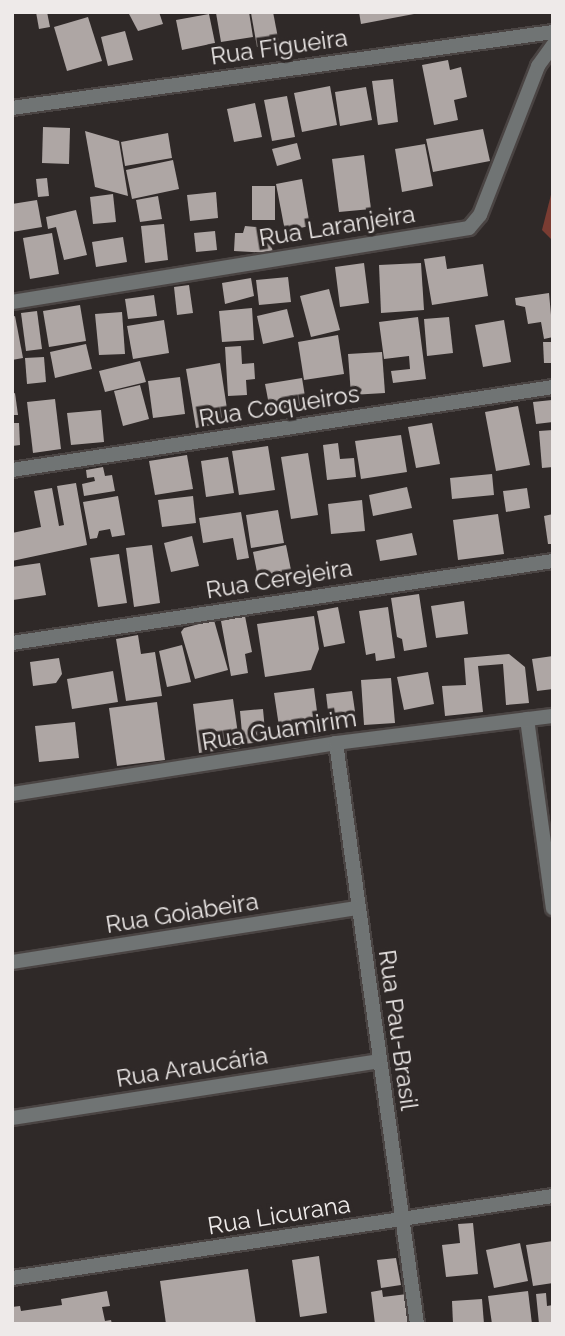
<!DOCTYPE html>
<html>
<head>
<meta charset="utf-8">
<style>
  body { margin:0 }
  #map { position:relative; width:565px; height:1336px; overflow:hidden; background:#2f2928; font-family:Raleway,sans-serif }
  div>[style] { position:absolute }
  .green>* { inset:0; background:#7a3c32 }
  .building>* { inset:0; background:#aea6a4 }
  .roads { filter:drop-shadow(2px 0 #4a4443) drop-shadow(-2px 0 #4a4443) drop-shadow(0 2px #4a4443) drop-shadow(0 -2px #4a4443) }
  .minor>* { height:14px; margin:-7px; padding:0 7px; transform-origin:7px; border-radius:7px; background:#707474 }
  span { translate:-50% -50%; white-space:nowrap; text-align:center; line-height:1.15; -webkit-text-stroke:7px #2f2928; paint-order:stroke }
  .street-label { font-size:24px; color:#eeeae9 }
  .frame { position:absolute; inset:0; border:14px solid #eeeae9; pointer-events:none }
</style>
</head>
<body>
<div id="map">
  <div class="green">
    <div style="clip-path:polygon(553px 187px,553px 241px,542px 230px)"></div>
  </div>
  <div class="building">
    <div style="clip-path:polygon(36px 12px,47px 12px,50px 27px,39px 29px)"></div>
    <div style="clip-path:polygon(128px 12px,159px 12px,163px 24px,138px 31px)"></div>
    <div style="clip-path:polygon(249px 12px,253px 37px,221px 42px,216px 13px)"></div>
    <div style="clip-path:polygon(273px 12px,279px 43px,257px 47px,251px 13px)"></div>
    <div style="clip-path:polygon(359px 12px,414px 12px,414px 14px,361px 24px)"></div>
    <div style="clip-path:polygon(209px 14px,215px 43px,182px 50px,176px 20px)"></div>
    <div style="clip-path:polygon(88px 17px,102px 61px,67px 71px,54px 27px)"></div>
    <div style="clip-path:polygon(125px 31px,133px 60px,108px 66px,101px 37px)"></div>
    <div style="clip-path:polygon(448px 60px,450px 70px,461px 67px,467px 97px,454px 100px,458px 120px,434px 125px,422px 65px)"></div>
    <div style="clip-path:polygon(393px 79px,398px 122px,378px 125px,372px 81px)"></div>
    <div style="clip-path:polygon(330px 86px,337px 125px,302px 132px,294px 93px)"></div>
    <div style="clip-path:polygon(366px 87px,372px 120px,340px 126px,335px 92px)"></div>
    <div style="clip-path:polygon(287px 96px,295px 137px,272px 141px,264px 100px)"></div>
    <div style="clip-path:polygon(255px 103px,262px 137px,234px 142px,227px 109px)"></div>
    <div style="clip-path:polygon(43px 127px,70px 128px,69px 164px,42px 163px)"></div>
    <div style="clip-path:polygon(483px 129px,490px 161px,433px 172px,426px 139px)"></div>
    <div style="clip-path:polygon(85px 131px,119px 141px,128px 196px,95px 187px)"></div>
    <div style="clip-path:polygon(168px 133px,172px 158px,125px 166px,121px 142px)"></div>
    <div style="clip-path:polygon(297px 143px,301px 159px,277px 166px,272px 149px)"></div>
    <div style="clip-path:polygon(425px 144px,433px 186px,402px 192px,395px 149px)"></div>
    <div style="clip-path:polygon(364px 155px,371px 209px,339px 212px,332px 159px)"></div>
    <div style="clip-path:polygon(173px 160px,179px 189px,132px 199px,126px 170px)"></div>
    <div style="clip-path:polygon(47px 178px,49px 196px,38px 197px,36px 179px)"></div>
    <div style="clip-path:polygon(302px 179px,310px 226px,285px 231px,276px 184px)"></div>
    <div style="clip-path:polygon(252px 186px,275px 186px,275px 220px,252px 220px)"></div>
    <div style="clip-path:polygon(216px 192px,218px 218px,190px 221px,187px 195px)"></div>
    <div style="clip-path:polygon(113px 194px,116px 222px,93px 224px,90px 197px)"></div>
    <div style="clip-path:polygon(158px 196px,162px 219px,140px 222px,136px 200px)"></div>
    <div style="clip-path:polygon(37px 200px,42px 227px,12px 232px,12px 204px)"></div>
    <div style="clip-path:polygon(76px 210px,87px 255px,64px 260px,56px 227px,48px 229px,46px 217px)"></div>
    <div style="clip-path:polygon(164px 224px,168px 260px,145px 263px,141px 226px)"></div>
    <div style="clip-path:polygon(245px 226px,268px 228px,273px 253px,234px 251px,235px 233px,243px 233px)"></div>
    <div style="clip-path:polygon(215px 231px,217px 250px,196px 252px,194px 233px)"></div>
    <div style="clip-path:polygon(52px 233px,59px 274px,30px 279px,23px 238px)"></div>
    <div style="clip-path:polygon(123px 237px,127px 262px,96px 267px,92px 242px)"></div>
    <div style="clip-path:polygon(445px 256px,447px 269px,483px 264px,488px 296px,432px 305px,424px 259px)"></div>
    <div style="clip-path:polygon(364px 263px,369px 303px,340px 307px,335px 267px)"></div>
    <div style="clip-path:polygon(421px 263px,424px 310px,381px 313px,379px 265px)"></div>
    <div style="clip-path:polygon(288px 277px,291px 302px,259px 305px,256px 280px)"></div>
    <div style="clip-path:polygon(251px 278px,254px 296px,225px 304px,222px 283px)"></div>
    <div style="clip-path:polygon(189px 285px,193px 313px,177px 315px,174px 287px)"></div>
    <div style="clip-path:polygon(329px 289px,340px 330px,311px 337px,300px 296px)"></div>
    <div style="clip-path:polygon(549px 293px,553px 337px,544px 339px,541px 322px,528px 324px,525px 307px,516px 305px,515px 298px)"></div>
    <div style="clip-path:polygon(154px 295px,157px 316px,128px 319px,125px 299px)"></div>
    <div style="clip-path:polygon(80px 305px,86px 341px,49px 347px,43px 311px)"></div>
    <div style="clip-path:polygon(252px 308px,254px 340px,222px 342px,219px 311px)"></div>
    <div style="clip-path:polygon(287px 309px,294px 337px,263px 344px,257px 316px)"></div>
    <div style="clip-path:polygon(37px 311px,42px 349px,26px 351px,21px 313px)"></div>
    <div style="clip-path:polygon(122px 312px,125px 354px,99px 355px,95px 314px)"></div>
    <div style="clip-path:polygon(15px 316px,23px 358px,12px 360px,12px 317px)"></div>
    <div style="clip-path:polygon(418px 317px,426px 379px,393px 383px,391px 371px,410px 369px,409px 356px,384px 359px,379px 322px)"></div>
    <div style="clip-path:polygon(449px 317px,453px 353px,427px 356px,424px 319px)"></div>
    <div style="clip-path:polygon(164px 320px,169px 353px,133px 359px,127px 326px)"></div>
    <div style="clip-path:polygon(504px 320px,511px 362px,483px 367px,475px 325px)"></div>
    <div style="clip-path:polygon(338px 335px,344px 374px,304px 380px,298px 342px)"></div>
    <div style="clip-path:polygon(543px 342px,553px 342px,553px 363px,544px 363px)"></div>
    <div style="clip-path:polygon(86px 344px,92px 369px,55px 378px,50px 352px)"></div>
    <div style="clip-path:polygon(241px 346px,242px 364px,254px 363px,255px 379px,246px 380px,247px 395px,228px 396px,225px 347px)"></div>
    <div style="clip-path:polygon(382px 352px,385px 393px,351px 395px,348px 354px)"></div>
    <div style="clip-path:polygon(44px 357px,46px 382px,27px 384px,25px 358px)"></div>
    <div style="clip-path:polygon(140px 361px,146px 382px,105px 392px,99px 371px)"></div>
    <div style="clip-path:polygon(220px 363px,229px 422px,196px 428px,186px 369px)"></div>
    <div style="clip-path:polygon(180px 377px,185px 414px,153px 418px,148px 381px)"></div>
    <div style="clip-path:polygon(302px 378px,307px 409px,271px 415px,265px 384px)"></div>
    <div style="clip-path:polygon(140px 385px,149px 419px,123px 426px,114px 391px)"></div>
    <div style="clip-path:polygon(15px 393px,18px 415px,12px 415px,12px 394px)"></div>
    <div style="clip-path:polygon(55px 399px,61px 449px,33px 453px,27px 402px)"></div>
    <div style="clip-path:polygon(552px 400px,553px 422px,536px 424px,533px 402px)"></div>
    <div style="clip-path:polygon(518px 406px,530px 465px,496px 471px,485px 412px)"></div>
    <div style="clip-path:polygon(101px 410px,104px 442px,71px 445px,67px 413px)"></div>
    <div style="clip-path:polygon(12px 423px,19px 423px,20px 445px,12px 446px)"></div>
    <div style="clip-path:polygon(432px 423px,440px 464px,416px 468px,408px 427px)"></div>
    <div style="clip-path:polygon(553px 430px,553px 467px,542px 468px,539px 431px)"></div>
    <div style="clip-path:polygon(401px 435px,407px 472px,361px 479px,355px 441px)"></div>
    <div style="clip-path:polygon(338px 443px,340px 459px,354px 458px,356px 477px,327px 480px,323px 445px)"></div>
    <div style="clip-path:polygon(268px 446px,275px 490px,239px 495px,232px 451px)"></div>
    <div style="clip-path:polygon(308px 453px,318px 515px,291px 519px,281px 457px)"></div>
    <div style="clip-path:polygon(187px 455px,193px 489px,155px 495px,149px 461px)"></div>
    <div style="clip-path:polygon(228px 457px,234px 493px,206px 497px,201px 461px)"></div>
    <div style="clip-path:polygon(103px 467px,105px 476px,112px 475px,115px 491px,84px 496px,82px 484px,95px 481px,94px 477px,87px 478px,86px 470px)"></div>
    <div style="clip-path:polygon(492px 474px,494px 495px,452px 499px,450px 478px)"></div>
    <div style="clip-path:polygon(76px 483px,87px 545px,12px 561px,12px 533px,41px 527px,34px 491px,52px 488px,59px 526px,64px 525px,57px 486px)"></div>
    <div style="clip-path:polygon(407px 487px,412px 508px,373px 516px,369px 495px)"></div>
    <div style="clip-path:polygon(527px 488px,530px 508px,506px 512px,503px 491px)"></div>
    <div style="clip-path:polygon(118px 496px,125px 535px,112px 537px,110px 529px,99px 531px,97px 538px,90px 539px,83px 502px)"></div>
    <div style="clip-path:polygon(193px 496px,196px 523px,162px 527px,158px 500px)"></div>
    <div style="clip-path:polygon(362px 500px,365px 531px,331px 534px,328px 504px)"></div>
    <div style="clip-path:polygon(278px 510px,284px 543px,251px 548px,246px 515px)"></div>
    <div style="clip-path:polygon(241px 512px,249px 558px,237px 560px,233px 538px,203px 543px,199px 518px)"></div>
    <div style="clip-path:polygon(498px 514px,504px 554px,458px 560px,453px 520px)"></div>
    <div style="clip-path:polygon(553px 514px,553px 544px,548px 544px,544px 516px)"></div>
    <div style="clip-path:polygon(412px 533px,417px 555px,380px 561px,376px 540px)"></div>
    <div style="clip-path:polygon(192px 536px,199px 566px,171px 572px,164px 543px)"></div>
    <div style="clip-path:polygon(152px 545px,160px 603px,134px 607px,126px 548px)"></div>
    <div style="clip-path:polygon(286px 545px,291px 570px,258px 577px,253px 552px)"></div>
    <div style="clip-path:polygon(119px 554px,127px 603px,98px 607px,90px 558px)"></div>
    <div style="clip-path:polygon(40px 563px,46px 595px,13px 600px,12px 567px)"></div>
    <div style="clip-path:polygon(419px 594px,427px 647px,404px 651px,402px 639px,397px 637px,391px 598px)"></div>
    <div style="clip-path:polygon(464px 601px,468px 634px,436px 638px,431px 606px)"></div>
    <div style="clip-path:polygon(338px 607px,345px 643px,324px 647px,317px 611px)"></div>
    <div style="clip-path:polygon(388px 607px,395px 658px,376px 661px,375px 653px,366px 655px,359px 611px)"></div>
    <div style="clip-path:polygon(245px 616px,252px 652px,245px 654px,248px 673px,231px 676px,221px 621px)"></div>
    <div style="clip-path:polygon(314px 616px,319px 649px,311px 670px,265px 677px,257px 624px)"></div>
    <div style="clip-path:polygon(214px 620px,228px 670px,195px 679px,181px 632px,184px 628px)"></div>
    <div style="clip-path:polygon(138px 635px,141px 654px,155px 652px,162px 696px,126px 701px,116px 639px)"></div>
    <div style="clip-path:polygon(182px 645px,191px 682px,167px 687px,159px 651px)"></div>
    <div style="clip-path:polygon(509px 654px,525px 667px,529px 703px,506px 705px,503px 664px,478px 666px,483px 712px,445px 716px,442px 686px,466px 685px,464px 658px)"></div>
    <div style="clip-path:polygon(553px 656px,553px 689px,537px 691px,532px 659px)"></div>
    <div style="clip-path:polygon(59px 658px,62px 674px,56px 683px,33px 686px,30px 662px)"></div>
    <div style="clip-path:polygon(113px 671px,118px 702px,72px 709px,67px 679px)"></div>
    <div style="clip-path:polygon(428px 672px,434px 704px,404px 710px,397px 677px)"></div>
    <div style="clip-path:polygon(391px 678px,395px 723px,364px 725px,361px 680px)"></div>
    <div style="clip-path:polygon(314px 688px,320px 735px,281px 740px,274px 693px)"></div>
    <div style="clip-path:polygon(352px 691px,357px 725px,330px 728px,326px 694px)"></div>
    <div style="clip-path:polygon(233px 699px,240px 748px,199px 753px,193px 704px)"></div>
    <div style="clip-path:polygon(157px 702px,165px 760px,117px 766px,109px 708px)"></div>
    <div style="clip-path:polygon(263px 709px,266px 742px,243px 744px,240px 711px)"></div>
    <div style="clip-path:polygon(75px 722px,79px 758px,39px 762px,35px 726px)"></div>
    <div style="clip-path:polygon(473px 1223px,478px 1274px,446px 1277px,442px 1245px,460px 1243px,458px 1224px)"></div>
    <div style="clip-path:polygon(553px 1241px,553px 1283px,533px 1286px,526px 1245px)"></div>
    <div style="clip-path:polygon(520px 1243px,528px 1281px,494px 1288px,486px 1250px)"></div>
    <div style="clip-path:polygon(319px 1256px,327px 1313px,300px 1317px,292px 1260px)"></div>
    <div style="clip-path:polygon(396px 1258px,401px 1285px,381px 1288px,377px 1260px)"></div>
    <div style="clip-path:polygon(248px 1269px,256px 1324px,166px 1324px,160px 1281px)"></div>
    <div style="clip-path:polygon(382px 1290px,383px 1297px,407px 1294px,411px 1322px,375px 1324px,371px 1292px)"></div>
    <div style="clip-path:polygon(107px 1291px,110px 1306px,102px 1307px,105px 1321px,111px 1320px,112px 1324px,12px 1324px,12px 1307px,20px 1306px,21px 1311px,62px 1305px,61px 1299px)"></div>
    <div style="clip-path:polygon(528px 1291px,532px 1324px,492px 1324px,488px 1296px)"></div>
    <div style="clip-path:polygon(546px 1293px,547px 1306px,553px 1305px,553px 1324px,539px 1324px,536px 1294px)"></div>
    <div style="clip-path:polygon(482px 1299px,484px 1324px,453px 1324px,452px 1301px)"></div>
  </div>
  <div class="roads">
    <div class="minor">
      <div style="left:12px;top:108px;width:546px;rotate:-8deg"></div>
      <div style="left:12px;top:302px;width:463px;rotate:-9.2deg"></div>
      <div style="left:469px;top:228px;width:17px;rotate:-50deg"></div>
      <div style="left:480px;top:215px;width:160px;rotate:-68.7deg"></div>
      <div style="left:538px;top:66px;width:26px;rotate:-54deg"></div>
      <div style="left:12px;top:470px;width:547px;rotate:-8.72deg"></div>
      <div style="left:12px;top:643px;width:547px;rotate:-8.62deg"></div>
      <div style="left:527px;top:719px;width:191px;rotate:82.2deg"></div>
      <div style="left:336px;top:743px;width:587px;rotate:82.06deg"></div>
      <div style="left:12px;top:794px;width:328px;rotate:-8.9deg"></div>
      <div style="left:336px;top:743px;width:219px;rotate:-7.1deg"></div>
      <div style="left:12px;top:962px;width:350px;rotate:-8.9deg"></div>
      <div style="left:12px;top:1118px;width:372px;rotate:-8.8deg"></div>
      <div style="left:12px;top:1278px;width:547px;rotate:-8.62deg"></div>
    </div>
  </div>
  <div class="street-label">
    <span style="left:279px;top:47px;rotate:-8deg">Rua Figueira</span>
    <span style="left:337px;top:226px;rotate:-9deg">Rua Laranjeira</span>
    <span style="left:279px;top:406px;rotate:-9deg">Rua Coqueiros</span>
    <span style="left:279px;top:579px;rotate:-9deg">Rua Cerejeira</span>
    <span style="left:279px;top:730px;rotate:-9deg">Rua Guamirim</span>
    <span style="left:182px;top:913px;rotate:-9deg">Rua Goiabeira</span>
    <span style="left:398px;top:1030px;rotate:82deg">Rua Pau-Brasil</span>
    <span style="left:192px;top:1067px;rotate:-9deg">Rua Araucária</span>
    <span style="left:279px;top:1215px;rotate:-9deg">Rua Licurana</span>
  </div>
  <div class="frame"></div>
</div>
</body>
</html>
